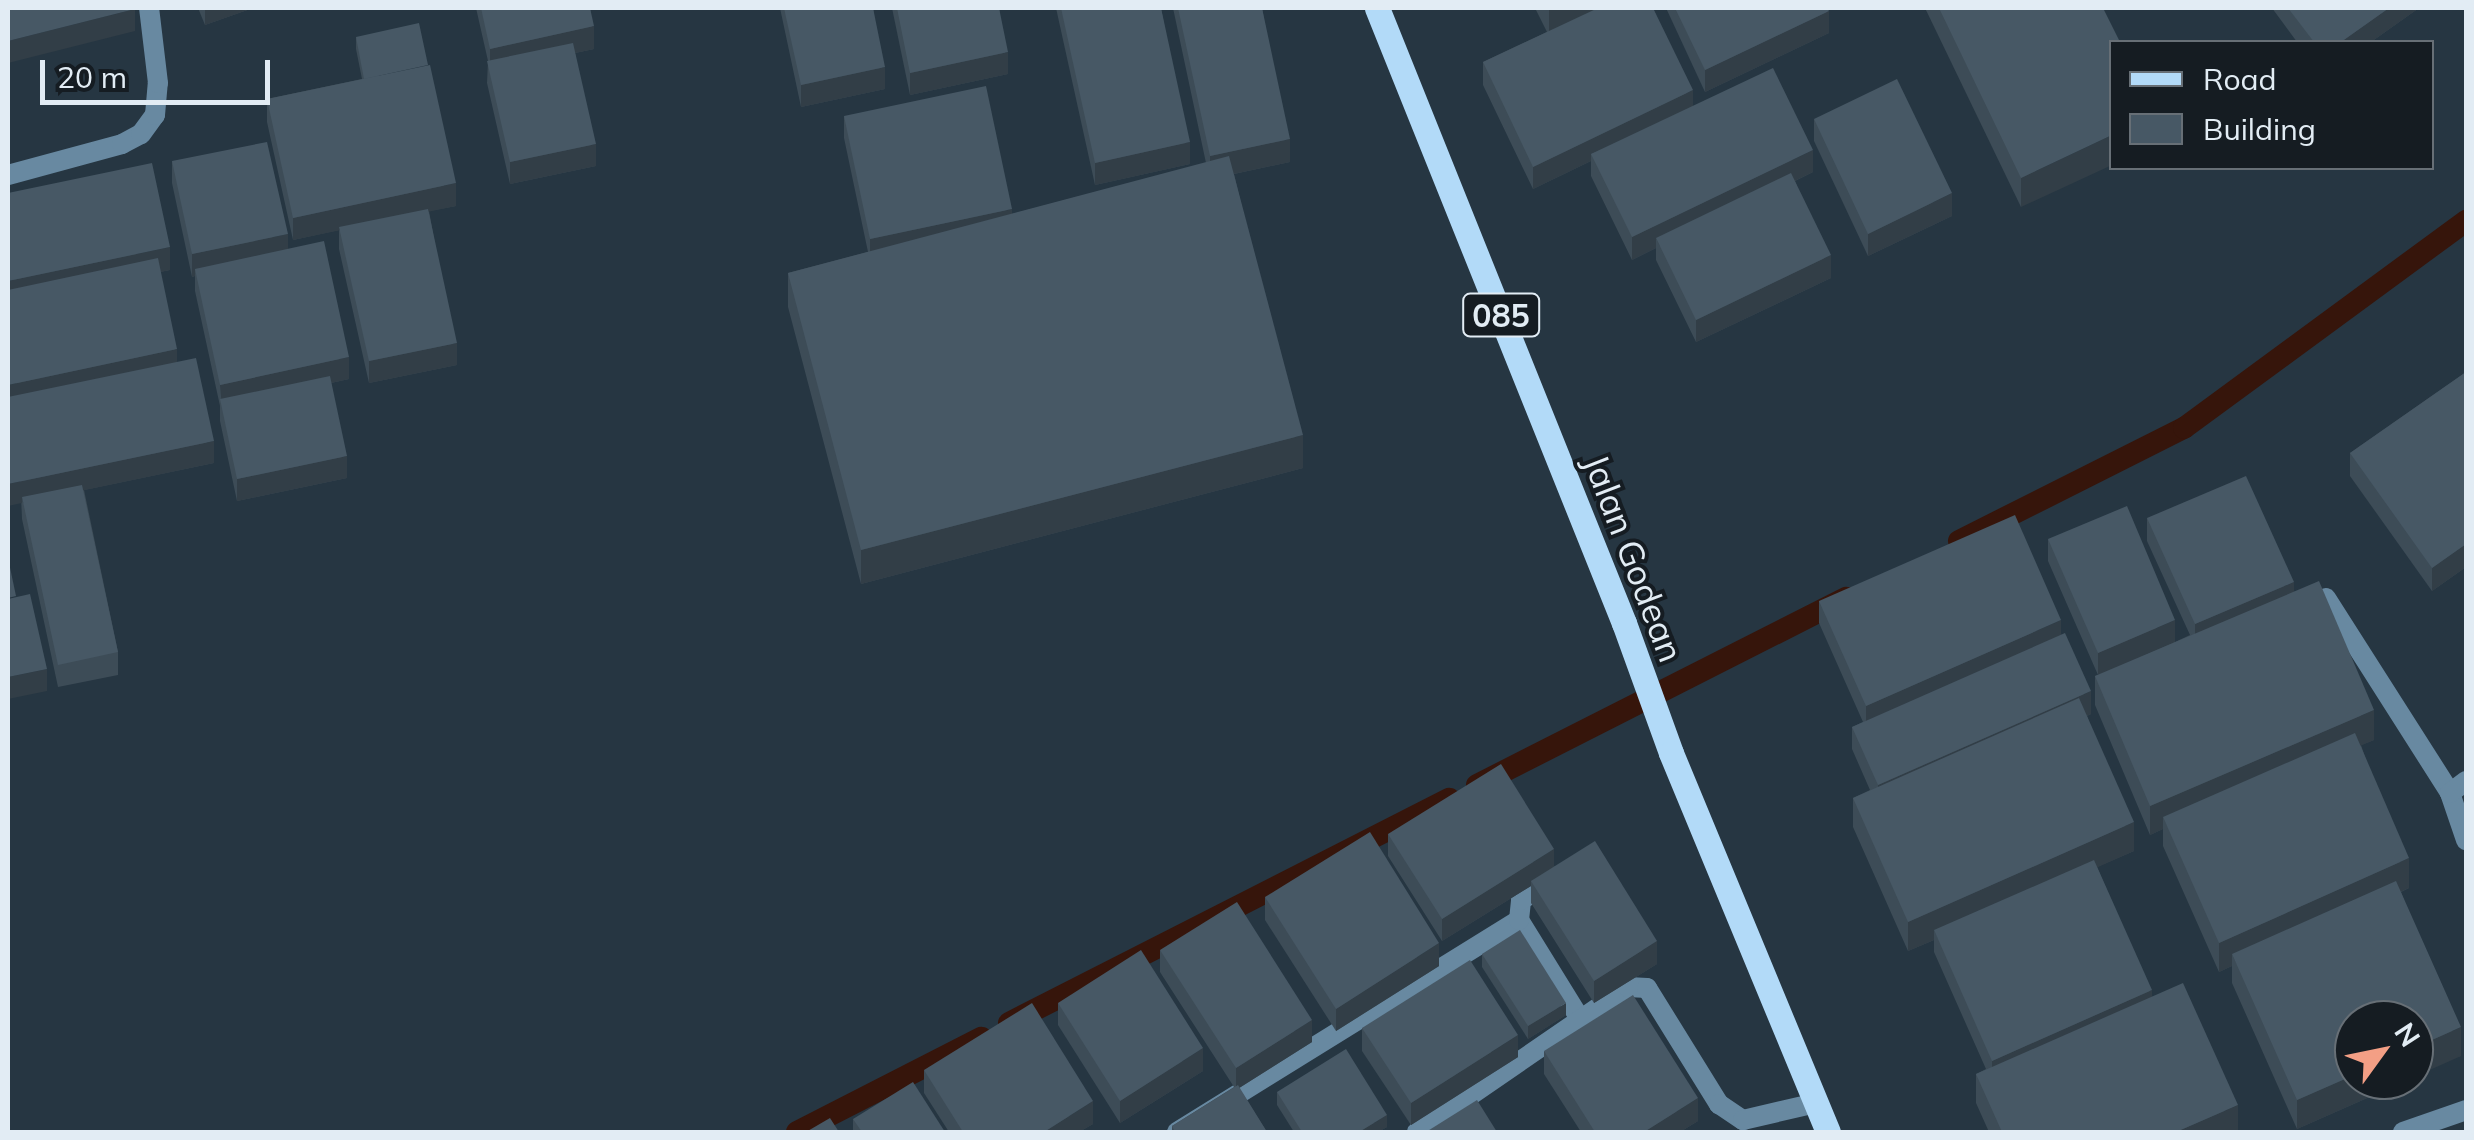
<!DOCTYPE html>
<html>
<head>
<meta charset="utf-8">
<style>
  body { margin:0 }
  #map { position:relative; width:2474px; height:1140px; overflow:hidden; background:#263642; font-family:Mulish,sans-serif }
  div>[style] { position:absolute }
  .stream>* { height:22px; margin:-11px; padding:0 11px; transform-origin:11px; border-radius:11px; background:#36150b }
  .service>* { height:20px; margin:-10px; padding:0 10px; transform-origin:10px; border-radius:10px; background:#6889a1 }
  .minor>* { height:20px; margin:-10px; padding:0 10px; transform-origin:10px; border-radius:10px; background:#6889a1 }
  .primary>* { height:25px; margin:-12.5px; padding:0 12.5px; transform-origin:12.5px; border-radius:12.5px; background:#b2daf8 }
  .wall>* { inset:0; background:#3d4c57 }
  .shaded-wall>* { inset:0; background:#323e47 }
  .building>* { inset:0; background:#475865 }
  span { translate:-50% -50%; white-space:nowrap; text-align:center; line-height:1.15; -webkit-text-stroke:8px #151c22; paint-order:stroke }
  .shield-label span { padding:2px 8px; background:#151c22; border:2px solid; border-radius:8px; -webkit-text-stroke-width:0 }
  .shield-label { font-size:32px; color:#e2ecf4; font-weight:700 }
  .street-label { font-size:35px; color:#e2ecf4 }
  .frame { position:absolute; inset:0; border:10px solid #e2ecf4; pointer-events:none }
  .legend { position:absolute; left:2109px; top:40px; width:325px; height:130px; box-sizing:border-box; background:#151c22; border:2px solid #676f76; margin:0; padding:12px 18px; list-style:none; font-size:30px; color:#e2ecf4 }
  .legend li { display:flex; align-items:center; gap:20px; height:50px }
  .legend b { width:50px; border:2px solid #676f76 }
  .north { position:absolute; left:2334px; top:1000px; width:100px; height:100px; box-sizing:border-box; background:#151c22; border:2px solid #676f76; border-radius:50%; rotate:57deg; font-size:28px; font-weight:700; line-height:40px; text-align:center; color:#e2ecf4 }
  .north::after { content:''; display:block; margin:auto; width:35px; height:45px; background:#f39f85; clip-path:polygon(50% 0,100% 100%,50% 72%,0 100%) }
  .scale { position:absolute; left:40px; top:60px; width:230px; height:45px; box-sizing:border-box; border:5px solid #e2ecf4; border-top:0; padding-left:12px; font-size:30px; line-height:35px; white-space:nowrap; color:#e2ecf4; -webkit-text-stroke:8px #151c22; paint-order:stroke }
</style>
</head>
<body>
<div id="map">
  <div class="stream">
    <div style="left:1959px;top:541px;width:252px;rotate:-26.7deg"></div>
    <div style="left:2184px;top:428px;width:350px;rotate:-36.3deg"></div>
    <div style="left:1477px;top:785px;width:414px;rotate:-26.9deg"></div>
    <div style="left:1009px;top:1023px;width:494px;rotate:-27deg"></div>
    <div style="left:797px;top:1132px;width:207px;rotate:-27.1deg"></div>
  </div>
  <div class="service">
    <div style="left:1519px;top:920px;width:120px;rotate:58.3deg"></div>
    <div style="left:1177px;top:1132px;width:402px;rotate:-31.8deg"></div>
    <div style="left:1519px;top:920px;width:20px;rotate:-84deg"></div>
    <div style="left:1521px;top:900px;width:37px;rotate:-31deg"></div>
    <div style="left:1417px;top:1132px;width:256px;rotate:-34.5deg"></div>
    <div style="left:1628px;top:987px;width:19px;rotate:3deg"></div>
    <div style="left:1647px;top:988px;width:137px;rotate:58.2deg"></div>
    <div style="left:1719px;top:1104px;width:29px;rotate:34deg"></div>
    <div style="left:1743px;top:1120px;width:75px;rotate:-13.1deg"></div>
  </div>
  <div class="minor">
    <div style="left:8px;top:175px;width:118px;rotate:-15.2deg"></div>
    <div style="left:122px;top:144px;width:21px;rotate:-28deg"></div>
    <div style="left:141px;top:134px;width:24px;rotate:-54deg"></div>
    <div style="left:155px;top:115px;width:32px;rotate:-85deg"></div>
    <div style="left:158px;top:83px;width:76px;rotate:-96.8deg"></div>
    <div style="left:2326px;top:598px;width:231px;rotate:57.5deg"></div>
    <div style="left:2450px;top:793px;width:50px;rotate:71.2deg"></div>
    <div style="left:2450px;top:793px;width:20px;rotate:-37deg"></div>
    <div style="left:2403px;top:1132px;width:67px;rotate:-19.2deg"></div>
  </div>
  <div class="primary">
    <div style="left:1377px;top:8px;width:663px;rotate:68.12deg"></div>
    <div style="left:1624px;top:623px;width:138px;rotate:70.1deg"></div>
    <div style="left:1671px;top:753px;width:410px;rotate:67.5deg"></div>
  </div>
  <div class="wall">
    <div style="clip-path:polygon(198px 8px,253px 8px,205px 25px)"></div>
    <div style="clip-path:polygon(476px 8px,590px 8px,594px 49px,575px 53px,596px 166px,510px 184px,487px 83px,488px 61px)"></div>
    <div style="clip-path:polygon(780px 8px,873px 8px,885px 89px,801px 107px)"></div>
    <div style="clip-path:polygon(892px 8px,999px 8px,1008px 74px,910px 95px)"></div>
    <div style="clip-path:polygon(1056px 8px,1161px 8px,1190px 164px,1095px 185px)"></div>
    <div style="clip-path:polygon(1173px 8px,1262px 8px,1290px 162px,1234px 174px,1303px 468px,861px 584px,788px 307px,788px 273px,868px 252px,844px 138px,844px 116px,1012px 214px,1206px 163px)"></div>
    <div style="clip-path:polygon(1535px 8px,1653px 8px,1693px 106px,1813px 172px,1795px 181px,1831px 278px,1696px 342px,1656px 260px,1656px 248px,1632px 260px,1591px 176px,1591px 161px,1533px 189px,1483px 85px,1483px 62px,1547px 32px)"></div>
    <div style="clip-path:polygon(1666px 8px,1827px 8px,1829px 33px,1705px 92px)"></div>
    <div style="clip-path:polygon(1925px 8px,2103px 8px,2021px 207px)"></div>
    <div style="clip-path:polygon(2272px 8px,2419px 8px,2371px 42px,2297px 42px)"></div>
    <div style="clip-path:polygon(356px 37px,456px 206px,429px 211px,457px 365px,369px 383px,339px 249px,339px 230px,293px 240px,267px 122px,267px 99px,362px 79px,356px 49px)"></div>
    <div style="clip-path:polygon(1814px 119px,1952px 216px,1868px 256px,1814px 141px)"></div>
    <div style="clip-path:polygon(172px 161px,288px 249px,349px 379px,331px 383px,347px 478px,237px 501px,220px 421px,220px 406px,195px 291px,195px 276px,192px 277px,172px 183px)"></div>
    <div style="clip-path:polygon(8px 193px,170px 270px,160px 272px,177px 362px,214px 463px,84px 490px,118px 652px,118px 675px,58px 687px,22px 519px)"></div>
    <div style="clip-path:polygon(2466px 372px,2466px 567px,2432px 591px,2350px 476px,2350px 453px)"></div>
    <div style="clip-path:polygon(2147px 518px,2294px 591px,2374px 740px,2361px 745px,2409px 888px,2401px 892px,2461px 1056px,2354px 1080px,2408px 1080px,2297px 1129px,2232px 983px,2232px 966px,2219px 972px,2163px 846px,2163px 829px,2150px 835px,2095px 705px,2095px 676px,2098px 675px,2048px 561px,2048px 539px,2175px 642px,2190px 635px,2147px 541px)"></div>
    <div style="clip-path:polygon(1819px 601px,2061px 634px,2091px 714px,2087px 716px,2134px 851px,2097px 867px,2152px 996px,2238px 1132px,1989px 1132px,1976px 1103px,1976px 1074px,1986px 1069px,1934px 952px,1934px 940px,1908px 951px,1853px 827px,1853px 798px,1870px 790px,1852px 749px,1852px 727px,1863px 722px,1819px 623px)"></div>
    <div style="clip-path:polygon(1388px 834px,1554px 866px,1657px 964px,1594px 1003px,1531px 903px,1531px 886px,1442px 941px,1388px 856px)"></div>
    <div style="clip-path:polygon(1265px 897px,1439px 966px,1336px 1031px,1265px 920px)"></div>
    <div style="clip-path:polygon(1160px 950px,1312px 1042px,1239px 1088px,1267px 1132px,1172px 1132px,1172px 1126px,1234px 1087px,1160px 972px)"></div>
    <div style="clip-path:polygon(1482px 954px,1566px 1015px,1528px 1039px,1482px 967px)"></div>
    <div style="clip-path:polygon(1058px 1003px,1203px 1071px,1120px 1123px,1058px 1025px)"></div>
    <div style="clip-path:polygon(1362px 1028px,1518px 1057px,1411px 1125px,1362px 1051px)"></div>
    <div style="clip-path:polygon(1544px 1051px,1698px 1121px,1680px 1132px,1581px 1132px,1544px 1074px)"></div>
    <div style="clip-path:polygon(924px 1070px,1093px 1124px,1079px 1132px,949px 1132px,924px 1093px)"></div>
    <div style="clip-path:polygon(1277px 1092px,1387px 1127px,1378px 1132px,1294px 1132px,1277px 1105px)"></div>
    <div style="clip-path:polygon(853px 1119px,945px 1132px,853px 1132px)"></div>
  </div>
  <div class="shaded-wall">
    <div style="clip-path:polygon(205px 8px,253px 8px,205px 25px)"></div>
    <div style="clip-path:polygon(1549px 8px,1608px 8px,1549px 36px)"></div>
    <div style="clip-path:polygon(2389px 8px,2419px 8px,2371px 42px,2341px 42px)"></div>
    <div style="clip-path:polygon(135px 9px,135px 31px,8px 63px,8px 41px)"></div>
    <div style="clip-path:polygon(1829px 11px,1829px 33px,1705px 92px,1705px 70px)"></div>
    <div style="clip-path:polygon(594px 26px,594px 49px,490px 71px,490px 49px)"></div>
    <div style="clip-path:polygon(1008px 52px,1008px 74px,910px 95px,910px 73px)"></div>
    <div style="clip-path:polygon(885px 67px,885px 89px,801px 107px,801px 85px)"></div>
    <div style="clip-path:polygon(1693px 90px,1693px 112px,1591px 154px,1591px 161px,1533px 189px,1533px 167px)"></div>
    <div style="clip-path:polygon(2112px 135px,2112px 165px,2021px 207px,2021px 178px)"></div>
    <div style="clip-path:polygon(1290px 139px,1290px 162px,1210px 179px,1210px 156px)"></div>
    <div style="clip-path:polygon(1190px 142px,1190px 164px,1095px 185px,1095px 163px)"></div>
    <div style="clip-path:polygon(596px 144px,596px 166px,510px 184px,510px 162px)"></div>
    <div style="clip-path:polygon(1813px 150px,1813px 172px,1660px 246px,1656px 238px,1656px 248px,1632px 260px,1632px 237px)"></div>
    <div style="clip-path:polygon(456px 183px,456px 206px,293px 240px,293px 218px)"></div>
    <div style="clip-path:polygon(1952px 193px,1952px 216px,1868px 256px,1868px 234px)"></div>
    <div style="clip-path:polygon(1012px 209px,1012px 231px,870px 261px,870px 239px)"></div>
    <div style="clip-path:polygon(288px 234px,288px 257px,195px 269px,195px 276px,192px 277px,192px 254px)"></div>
    <div style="clip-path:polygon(170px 247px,170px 270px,8px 303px,8px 281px)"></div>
    <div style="clip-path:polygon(1831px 255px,1831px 278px,1696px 342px,1696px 320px)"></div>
    <div style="clip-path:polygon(457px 343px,457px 365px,369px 383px,369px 361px)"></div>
    <div style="clip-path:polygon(177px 349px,177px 371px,8px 408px,8px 385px)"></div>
    <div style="clip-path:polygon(349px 357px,349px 379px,222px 407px,220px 385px)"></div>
    <div style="clip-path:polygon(1303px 435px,1303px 468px,861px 584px,861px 550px)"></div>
    <div style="clip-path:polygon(214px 441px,214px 463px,23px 503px,22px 497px,22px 503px,8px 506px,8px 484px)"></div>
    <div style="clip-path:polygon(347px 456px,347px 478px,237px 501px,237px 479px)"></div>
    <div style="clip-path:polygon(2466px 544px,2466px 567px,2432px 591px,2432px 568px)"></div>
    <div style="clip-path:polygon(2294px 582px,2294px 605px,2195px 646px,2195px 624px)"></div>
    <div style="clip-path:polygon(2061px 620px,2061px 642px,1866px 728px,1866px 706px)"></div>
    <div style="clip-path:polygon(2175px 620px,2175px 642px,2098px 676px,2098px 653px)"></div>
    <div style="clip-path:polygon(47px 669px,47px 691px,8px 699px,8px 677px)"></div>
    <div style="clip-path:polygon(2091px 691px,2091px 714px,1878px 807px,1878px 785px)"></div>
    <div style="clip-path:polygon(2374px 710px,2374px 740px,2168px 827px,2163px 817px,2163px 829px,2150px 835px,2150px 806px)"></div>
    <div style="clip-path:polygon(2134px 822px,2134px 851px,1938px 938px,1934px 930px,1934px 940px,1908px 951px,1908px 922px)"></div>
    <div style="clip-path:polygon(1554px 849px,1554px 871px,1531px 881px,1531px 886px,1442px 941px,1442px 919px)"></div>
    <div style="clip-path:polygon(2409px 858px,2409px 888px,2237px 964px,2232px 954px,2232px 966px,2219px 972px,2219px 943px)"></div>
    <div style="clip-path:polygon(1657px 941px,1657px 964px,1594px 1003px,1594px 981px)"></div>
    <div style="clip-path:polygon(1439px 943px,1439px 966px,1336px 1031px,1336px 1009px)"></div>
    <div style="clip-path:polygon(2152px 990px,2152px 1012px,1992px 1083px,1992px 1061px)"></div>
    <div style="clip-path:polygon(1566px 1003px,1566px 1015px,1528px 1039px,1528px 1026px)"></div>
    <div style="clip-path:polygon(1312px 1020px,1312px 1042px,1236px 1090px,1236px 1068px)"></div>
    <div style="clip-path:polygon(2461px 1027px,2461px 1056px,2414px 1077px,2414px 1048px)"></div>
    <div style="clip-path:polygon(1518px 1035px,1518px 1057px,1411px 1125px,1411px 1103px)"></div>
    <div style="clip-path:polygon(1203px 1048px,1203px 1071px,1120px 1123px,1120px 1101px)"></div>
    <div style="clip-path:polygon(2354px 1075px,2354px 1080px,2408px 1080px,2297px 1129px,2297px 1100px)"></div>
    <div style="clip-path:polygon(1698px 1098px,1698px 1121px,1680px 1132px,1644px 1132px)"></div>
    <div style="clip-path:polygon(1093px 1101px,1093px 1124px,1079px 1132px,1044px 1132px)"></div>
    <div style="clip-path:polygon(2238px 1105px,2238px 1132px,2176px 1132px)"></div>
    <div style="clip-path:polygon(1387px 1115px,1387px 1127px,1378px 1132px,1359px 1132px)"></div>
  </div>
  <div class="building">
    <div style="clip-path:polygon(8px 8px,135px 8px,135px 9px,8px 41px)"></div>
    <div style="clip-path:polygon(481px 8px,590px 8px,594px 26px,490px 49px)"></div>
    <div style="clip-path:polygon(784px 8px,873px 8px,885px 67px,801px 85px)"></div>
    <div style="clip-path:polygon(897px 8px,999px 8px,1008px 52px,910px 73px)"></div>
    <div style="clip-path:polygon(1061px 8px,1161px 8px,1190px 142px,1095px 163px)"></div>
    <div style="clip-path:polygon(1178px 8px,1262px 8px,1290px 139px,1210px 156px)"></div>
    <div style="clip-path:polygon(1598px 8px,1653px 8px,1693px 90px,1533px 167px,1483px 62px)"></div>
    <div style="clip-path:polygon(1675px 8px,1827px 8px,1829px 11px,1705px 70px)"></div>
    <div style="clip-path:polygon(1939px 8px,2103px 8px,2120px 42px,2112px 42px,2112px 135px,2021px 178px)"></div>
    <div style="clip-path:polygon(2288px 8px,2389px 8px,2341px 42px,2314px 42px)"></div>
    <div style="clip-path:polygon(419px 23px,428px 65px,364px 79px,356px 37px)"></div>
    <div style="clip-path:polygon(573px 43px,596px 144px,510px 162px,487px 61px)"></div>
    <div style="clip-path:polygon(430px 65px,456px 183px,293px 218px,267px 99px)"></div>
    <div style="clip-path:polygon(1773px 68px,1813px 150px,1632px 237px,1591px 154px)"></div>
    <div style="clip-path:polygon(1897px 79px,1952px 193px,1868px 234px,1814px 119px)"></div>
    <div style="clip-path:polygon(986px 86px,1012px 209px,870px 239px,844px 116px)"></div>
    <div style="clip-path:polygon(267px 142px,288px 234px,192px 254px,172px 161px)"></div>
    <div style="clip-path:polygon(1229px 156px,1303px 435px,861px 550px,788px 273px)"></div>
    <div style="clip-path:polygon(152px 163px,170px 247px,8px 281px,8px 193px)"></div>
    <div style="clip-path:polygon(1791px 173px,1831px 255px,1696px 320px,1656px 238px)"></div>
    <div style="clip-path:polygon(428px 209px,457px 343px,369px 361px,339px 227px)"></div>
    <div style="clip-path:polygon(324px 241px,349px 357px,220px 385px,195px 269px)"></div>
    <div style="clip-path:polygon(158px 258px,177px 349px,8px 385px,8px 290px)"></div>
    <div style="clip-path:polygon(196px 358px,214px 441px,8px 484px,8px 397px)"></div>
    <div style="clip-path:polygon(2466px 372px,2466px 544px,2432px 568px,2350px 453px)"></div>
    <div style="clip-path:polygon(330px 376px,347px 456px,237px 479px,220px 399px)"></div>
    <div style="clip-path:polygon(2246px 476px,2294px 582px,2195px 624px,2147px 518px)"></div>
    <div style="clip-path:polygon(82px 485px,118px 652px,58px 665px,22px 497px)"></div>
    <div style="clip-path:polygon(2127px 506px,2175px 620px,2098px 653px,2048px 539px)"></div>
    <div style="clip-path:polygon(2015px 515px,2061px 620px,1866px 706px,1819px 601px)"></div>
    <div style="clip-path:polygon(8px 558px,16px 596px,8px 598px)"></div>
    <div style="clip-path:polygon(2319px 581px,2374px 710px,2150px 806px,2095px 676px)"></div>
    <div style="clip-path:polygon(30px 594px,47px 669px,8px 677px,8px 599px)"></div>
    <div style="clip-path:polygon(2065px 633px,2091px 691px,1878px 785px,1852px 727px)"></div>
    <div style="clip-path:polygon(2079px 698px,2134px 822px,1908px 922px,1853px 798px)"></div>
    <div style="clip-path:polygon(2355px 733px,2409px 858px,2219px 943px,2163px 817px)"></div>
    <div style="clip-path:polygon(1501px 764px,1554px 849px,1442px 919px,1388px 834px)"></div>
    <div style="clip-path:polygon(1370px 832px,1439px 943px,1336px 1009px,1265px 897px)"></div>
    <div style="clip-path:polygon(1595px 841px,1657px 941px,1594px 981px,1531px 881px)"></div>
    <div style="clip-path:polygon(2094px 860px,2152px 990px,1992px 1061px,1934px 930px)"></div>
    <div style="clip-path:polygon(2396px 881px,2461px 1027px,2414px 1048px,2414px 1020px,2354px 1020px,2354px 1075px,2297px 1100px,2232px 954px)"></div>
    <div style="clip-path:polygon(1237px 902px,1312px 1020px,1236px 1068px,1160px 950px)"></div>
    <div style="clip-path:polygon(1520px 930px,1566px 1003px,1528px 1026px,1482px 954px)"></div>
    <div style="clip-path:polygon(1141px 950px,1203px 1048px,1120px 1101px,1058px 1003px)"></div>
    <div style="clip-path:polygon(1470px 960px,1518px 1035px,1411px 1103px,1362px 1028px)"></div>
    <div style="clip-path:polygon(2183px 983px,2238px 1105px,2176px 1132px,2002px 1132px,1976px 1074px)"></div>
    <div style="clip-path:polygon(1633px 995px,1698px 1098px,1644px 1132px,1595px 1132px,1544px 1051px)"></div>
    <div style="clip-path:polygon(1032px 1003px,1093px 1101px,1044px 1132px,963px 1132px,924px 1070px)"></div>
    <div style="clip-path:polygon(1346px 1049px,1387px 1115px,1359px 1132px,1302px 1132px,1277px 1092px)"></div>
    <div style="clip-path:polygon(913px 1082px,945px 1132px,862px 1132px,853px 1119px)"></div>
    <div style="clip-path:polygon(1238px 1085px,1267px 1132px,1175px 1132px,1172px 1126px)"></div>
    <div style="clip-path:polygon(1477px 1100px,1497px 1132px,1426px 1132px)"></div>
    <div style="clip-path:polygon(830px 1118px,839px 1132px,806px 1132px)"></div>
  </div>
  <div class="shield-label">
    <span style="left:1501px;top:315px">085</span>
  </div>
  <div class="street-label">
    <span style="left:1634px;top:558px;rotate:69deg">Jalan Godean</span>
  </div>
  <div class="frame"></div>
  <ul class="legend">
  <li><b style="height:12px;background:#b2daf8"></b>Road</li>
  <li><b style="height:28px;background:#475865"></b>Building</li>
  </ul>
  <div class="north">N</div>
  <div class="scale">20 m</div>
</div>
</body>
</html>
